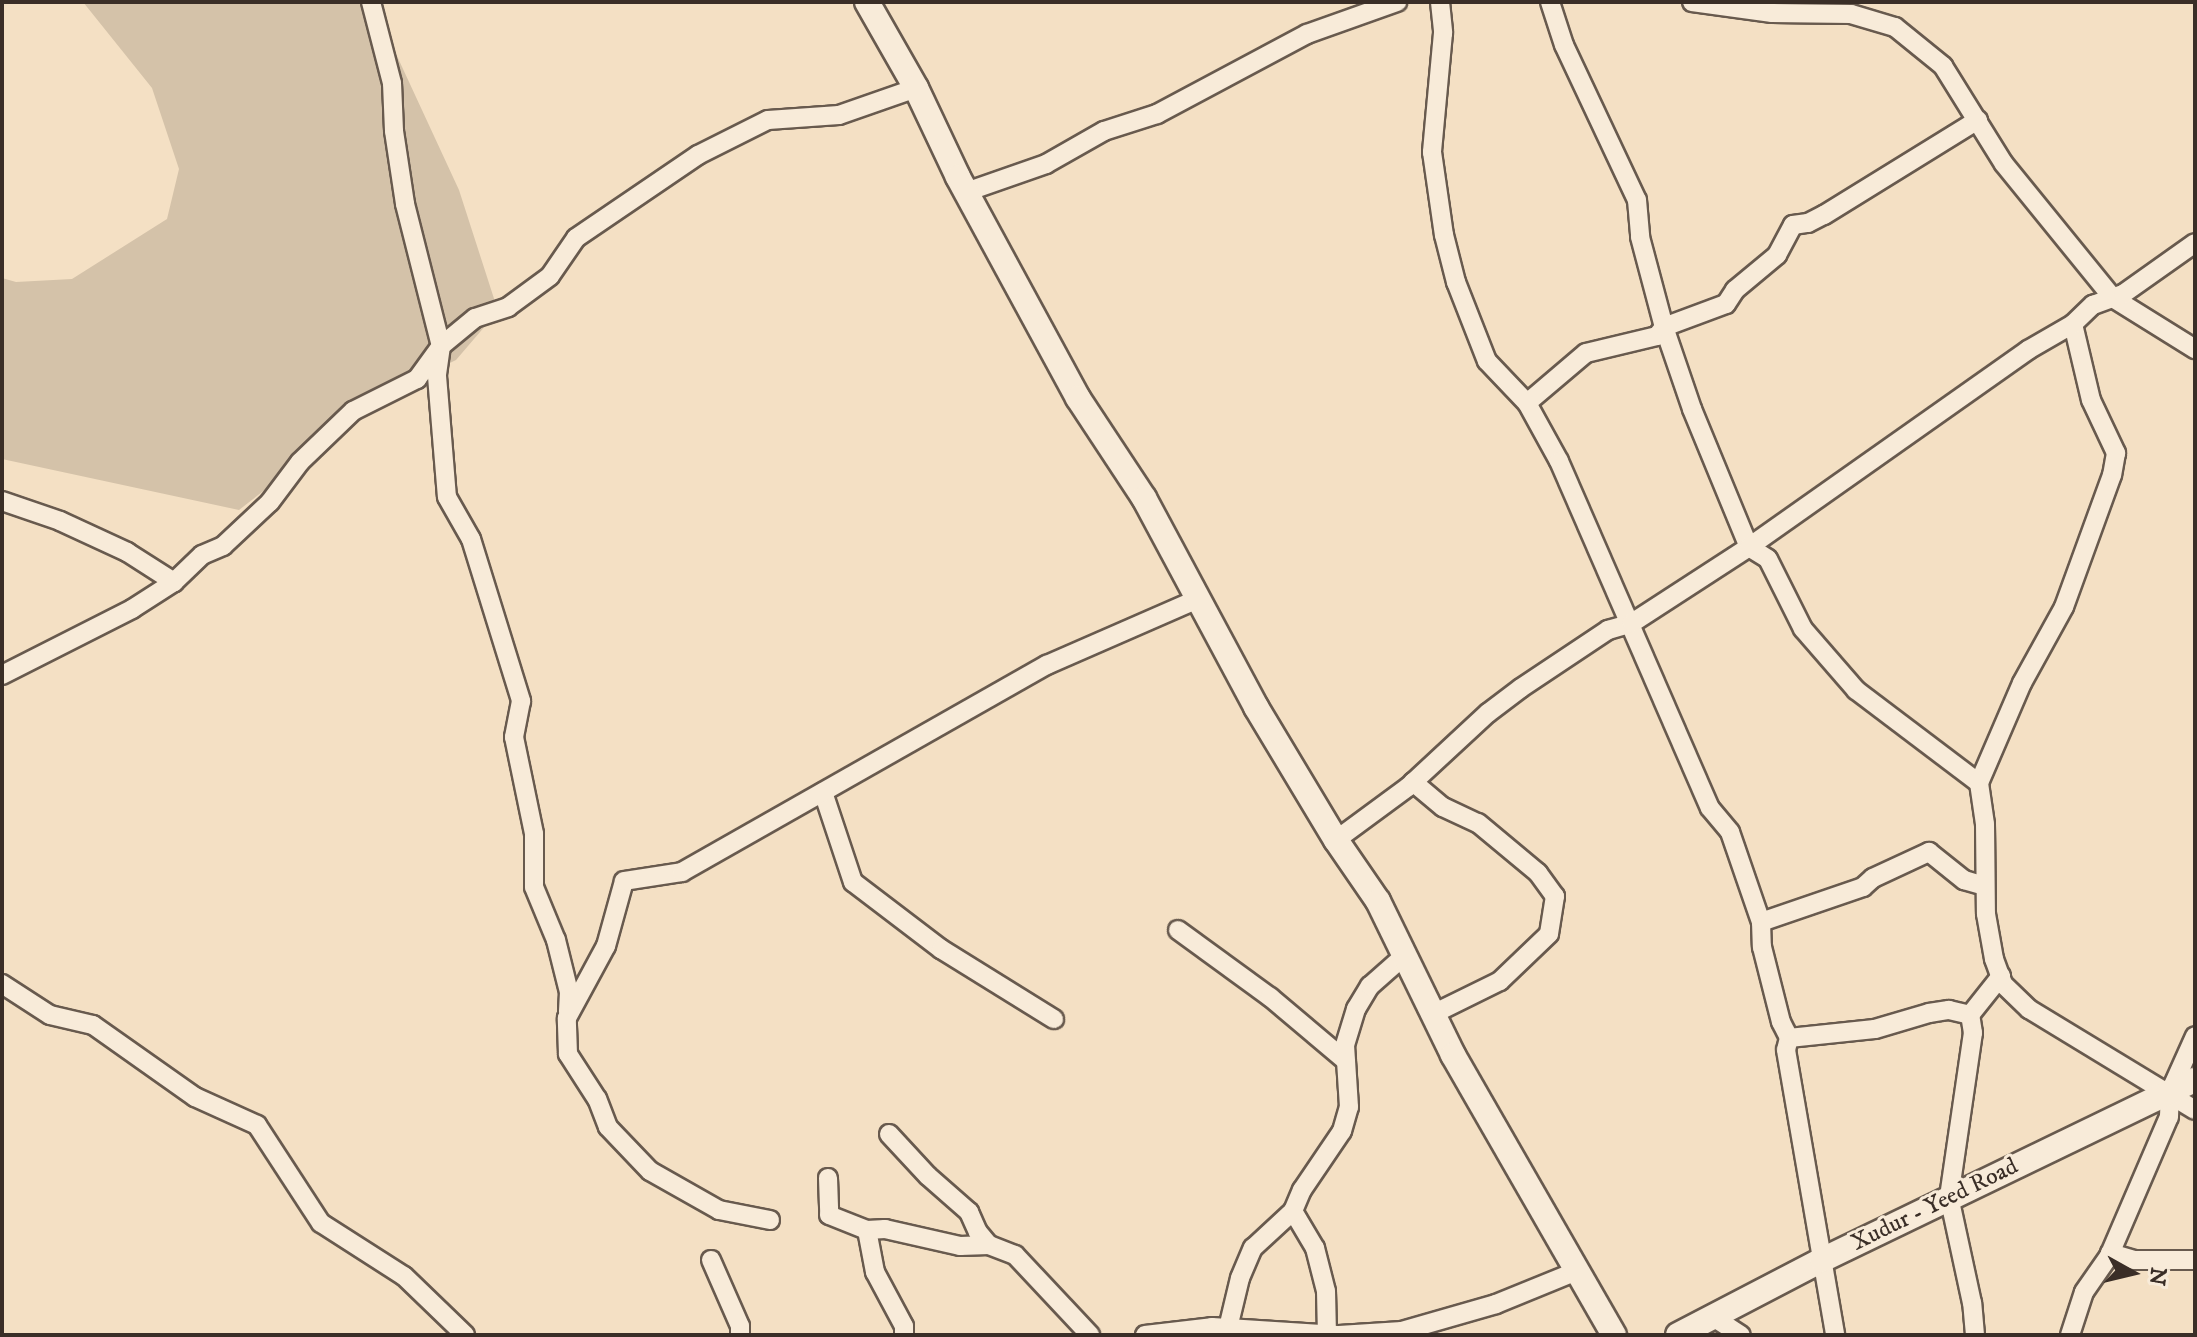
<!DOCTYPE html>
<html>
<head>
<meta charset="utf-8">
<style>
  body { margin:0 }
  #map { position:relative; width:2197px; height:1337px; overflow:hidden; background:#f4e0c4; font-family:"IM FELL DW Pica",serif }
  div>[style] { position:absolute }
  .green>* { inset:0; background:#d4c2a9 }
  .roads { filter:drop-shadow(2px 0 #685a4e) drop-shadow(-2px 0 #685a4e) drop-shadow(0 2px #685a4e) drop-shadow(0 -2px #685a4e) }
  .street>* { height:18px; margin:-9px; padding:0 9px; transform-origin:9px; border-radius:9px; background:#f8ebd9 }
  .secondary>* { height:24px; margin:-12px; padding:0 12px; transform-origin:12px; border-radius:12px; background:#f8ebd9 }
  span { translate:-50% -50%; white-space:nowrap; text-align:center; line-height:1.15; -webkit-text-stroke:6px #f8ebd9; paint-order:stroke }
  .street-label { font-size:24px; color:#3a2e27 }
  .frame { position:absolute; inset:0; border:4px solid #3a2e27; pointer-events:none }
  .north { position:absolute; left:2093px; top:1233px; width:80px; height:80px; -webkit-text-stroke:6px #f8ebd9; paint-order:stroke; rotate:98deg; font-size:22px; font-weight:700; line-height:32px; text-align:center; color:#3a2e27 }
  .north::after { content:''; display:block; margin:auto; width:28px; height:36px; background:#3a2e27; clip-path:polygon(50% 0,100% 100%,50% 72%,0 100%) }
</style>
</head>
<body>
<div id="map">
  <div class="green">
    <div style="clip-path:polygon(83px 2px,372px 2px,459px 190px,498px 311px,456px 360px,389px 393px,239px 510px,2px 459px,2px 278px,16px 282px,72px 279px,167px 219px,179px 169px,152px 88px)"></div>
  </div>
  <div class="roads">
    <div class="street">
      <div style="left:371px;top:2px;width:84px;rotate:75.5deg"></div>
      <div style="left:392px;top:83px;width:48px;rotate:87.6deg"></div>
      <div style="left:394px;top:131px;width:74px;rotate:81.4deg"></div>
      <div style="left:405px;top:204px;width:146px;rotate:75.8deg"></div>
      <div style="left:441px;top:346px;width:30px;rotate:98deg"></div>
      <div style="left:437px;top:376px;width:121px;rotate:85.3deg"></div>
      <div style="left:447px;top:497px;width:48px;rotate:60.3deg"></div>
      <div style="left:471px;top:539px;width:170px;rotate:72.8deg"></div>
      <div style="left:521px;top:701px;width:37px;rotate:101deg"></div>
      <div style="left:514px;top:737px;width:99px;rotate:78.3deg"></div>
      <div style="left:534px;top:834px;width:53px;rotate:90deg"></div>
      <div style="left:534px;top:887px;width:57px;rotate:67.5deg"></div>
      <div style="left:556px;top:940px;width:54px;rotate:76deg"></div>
      <div style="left:569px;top:992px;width:20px;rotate:93deg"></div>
      <div style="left:1440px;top:2px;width:31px;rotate:84deg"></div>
      <div style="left:1443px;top:33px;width:120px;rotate:95.3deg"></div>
      <div style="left:1432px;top:152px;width:84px;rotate:81.8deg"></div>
      <div style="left:1444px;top:235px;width:49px;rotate:75.7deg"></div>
      <div style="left:1456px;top:282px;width:85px;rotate:68.6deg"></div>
      <div style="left:1487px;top:361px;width:58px;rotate:46.4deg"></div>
      <div style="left:1527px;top:403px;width:66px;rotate:61.1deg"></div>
      <div style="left:1559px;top:461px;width:378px;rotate:66.5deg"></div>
      <div style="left:1710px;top:808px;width:31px;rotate:50deg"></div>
      <div style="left:1730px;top:832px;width:95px;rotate:71deg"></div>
      <div style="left:1761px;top:922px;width:25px;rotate:88deg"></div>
      <div style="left:1762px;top:947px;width:77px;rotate:75.8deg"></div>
      <div style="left:1781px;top:1022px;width:18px;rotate:63deg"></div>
      <div style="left:1789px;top:1038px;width:12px;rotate:104deg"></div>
      <div style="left:1786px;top:1050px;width:289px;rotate:80.2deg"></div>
      <div style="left:1550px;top:2px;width:45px;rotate:72deg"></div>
      <div style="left:1564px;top:45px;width:171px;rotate:64.8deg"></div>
      <div style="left:1637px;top:200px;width:37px;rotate:85deg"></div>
      <div style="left:1640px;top:237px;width:93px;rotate:75.1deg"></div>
      <div style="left:1664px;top:327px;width:87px;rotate:71.1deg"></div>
      <div style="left:1692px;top:409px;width:149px;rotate:67.6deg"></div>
      <div style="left:1749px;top:547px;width:22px;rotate:32deg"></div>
      <div style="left:1768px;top:559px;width:78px;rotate:63.4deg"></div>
      <div style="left:1803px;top:629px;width:81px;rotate:49deg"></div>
      <div style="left:1856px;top:690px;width:154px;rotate:37.1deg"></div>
      <div style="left:1692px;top:2px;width:81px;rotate:7.8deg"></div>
      <div style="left:1772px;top:13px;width:79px;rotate:0.7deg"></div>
      <div style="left:1851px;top:14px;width:46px;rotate:16.5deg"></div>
      <div style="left:1895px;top:27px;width:62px;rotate:39.1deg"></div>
      <div style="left:1943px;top:66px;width:115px;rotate:58.1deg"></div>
      <div style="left:2004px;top:164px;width:173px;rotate:50.9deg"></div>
      <div style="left:2113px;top:298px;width:97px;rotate:31.9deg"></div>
      <div style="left:966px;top:192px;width:85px;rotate:-19.3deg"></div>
      <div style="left:1046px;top:164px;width:67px;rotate:-29.6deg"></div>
      <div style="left:1104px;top:131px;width:56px;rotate:-17.8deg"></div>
      <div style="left:1157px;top:114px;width:170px;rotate:-28.1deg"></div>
      <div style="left:1307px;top:34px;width:96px;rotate:-19.6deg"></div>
      <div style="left:2073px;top:324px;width:78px;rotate:76.7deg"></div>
      <div style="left:2091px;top:400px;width:59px;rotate:64.7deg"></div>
      <div style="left:2116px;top:453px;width:22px;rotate:100deg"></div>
      <div style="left:2112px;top:475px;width:140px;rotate:110deg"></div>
      <div style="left:2064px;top:607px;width:87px;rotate:118.9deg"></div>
      <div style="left:2022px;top:683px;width:109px;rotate:113.3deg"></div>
      <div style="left:1979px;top:783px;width:41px;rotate:81.7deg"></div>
      <div style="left:1985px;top:824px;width:90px;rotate:89.4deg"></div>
      <div style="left:1986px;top:914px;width:46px;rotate:79.9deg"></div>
      <div style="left:1994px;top:959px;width:27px;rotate:70deg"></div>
      <div style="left:2003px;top:984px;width:36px;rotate:44deg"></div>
      <div style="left:2029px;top:1009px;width:194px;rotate:31.3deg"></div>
      <div style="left:1527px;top:403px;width:77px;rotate:-40.3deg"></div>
      <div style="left:1586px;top:353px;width:73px;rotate:-13.5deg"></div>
      <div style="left:1657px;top:336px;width:11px;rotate:-52deg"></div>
      <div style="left:1664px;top:327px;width:66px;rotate:-20.4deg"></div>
      <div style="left:1726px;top:304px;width:17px;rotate:-57deg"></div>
      <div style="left:1735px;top:290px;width:55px;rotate:-39.8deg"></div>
      <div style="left:1777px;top:255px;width:34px;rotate:-62deg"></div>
      <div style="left:1793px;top:225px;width:15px;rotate:-8deg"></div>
      <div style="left:1808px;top:223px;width:18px;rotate:-27deg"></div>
      <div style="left:1824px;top:215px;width:181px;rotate:-31.7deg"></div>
      <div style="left:2px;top:501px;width:61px;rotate:19deg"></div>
      <div style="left:60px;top:521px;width:74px;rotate:24.8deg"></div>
      <div style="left:127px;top:552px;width:56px;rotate:32.6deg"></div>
      <div style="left:2px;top:675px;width:146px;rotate:-26.9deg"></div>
      <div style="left:132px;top:609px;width:50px;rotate:-32.7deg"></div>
      <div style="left:174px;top:582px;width:39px;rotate:-44deg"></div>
      <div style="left:202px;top:555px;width:23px;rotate:-23deg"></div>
      <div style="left:223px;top:546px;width:64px;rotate:-43.1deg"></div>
      <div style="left:270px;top:502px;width:50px;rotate:-53.1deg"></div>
      <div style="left:300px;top:462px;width:74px;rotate:-43.9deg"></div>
      <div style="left:353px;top:411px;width:72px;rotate:-26.6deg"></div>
      <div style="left:417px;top:379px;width:41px;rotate:-54deg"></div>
      <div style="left:441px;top:346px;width:44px;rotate:-39.5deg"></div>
      <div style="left:475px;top:318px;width:35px;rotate:-18deg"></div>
      <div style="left:508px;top:307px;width:52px;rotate:-36.4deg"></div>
      <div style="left:550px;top:276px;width:46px;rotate:-55.6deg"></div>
      <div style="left:576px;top:238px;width:148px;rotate:-34.2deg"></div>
      <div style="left:698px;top:155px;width:78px;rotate:-26.6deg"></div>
      <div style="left:768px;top:120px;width:71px;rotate:-4deg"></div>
      <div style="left:839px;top:115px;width:82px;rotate:-19.3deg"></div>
      <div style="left:1413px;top:782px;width:39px;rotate:40deg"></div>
      <div style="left:1443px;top:807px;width:38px;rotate:25deg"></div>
      <div style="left:1478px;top:823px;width:78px;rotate:39.8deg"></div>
      <div style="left:1538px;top:873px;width:29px;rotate:54deg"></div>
      <div style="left:1555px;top:896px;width:38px;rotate:99deg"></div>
      <div style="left:1549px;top:934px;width:68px;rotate:136.2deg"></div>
      <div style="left:1500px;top:981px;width:75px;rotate:153.8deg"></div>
      <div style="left:823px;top:792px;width:95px;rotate:71.6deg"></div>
      <div style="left:853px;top:882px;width:111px;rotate:37.3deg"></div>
      <div style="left:941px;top:949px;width:133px;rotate:31.8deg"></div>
      <div style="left:1336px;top:840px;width:89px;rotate:-36.4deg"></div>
      <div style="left:1408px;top:787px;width:109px;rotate:-42.8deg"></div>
      <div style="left:1488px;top:713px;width:41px;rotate:-37.1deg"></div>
      <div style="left:1521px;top:688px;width:105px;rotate:-33.7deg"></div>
      <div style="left:1608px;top:630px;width:25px;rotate:-16deg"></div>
      <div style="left:1632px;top:623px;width:140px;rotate:-33deg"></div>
      <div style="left:1749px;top:547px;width:342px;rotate:-35.2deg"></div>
      <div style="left:2028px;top:350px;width:52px;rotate:-30deg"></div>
      <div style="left:2073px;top:324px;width:28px;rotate:-44deg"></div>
      <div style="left:2093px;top:305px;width:32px;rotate:-20deg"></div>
      <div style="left:2123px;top:294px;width:88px;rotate:-35.3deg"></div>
      <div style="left:1761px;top:922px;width:108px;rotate:-18.9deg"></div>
      <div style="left:1863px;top:887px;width:13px;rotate:-42deg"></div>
      <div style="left:1873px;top:878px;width:62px;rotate:-24.9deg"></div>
      <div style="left:1929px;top:852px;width:45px;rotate:38.7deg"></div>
      <div style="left:1964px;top:880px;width:22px;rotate:16deg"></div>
      <div style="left:1178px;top:930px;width:114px;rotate:36.1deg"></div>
      <div style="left:1270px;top:997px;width:99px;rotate:40.1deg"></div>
      <div style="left:2px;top:984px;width:57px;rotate:32.9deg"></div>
      <div style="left:50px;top:1015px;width:44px;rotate:13.1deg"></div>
      <div style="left:93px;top:1025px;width:125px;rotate:35.2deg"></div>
      <div style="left:195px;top:1097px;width:68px;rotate:24.3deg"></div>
      <div style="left:257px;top:1125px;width:117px;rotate:56.9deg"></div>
      <div style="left:321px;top:1223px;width:98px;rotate:32.6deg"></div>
      <div style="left:404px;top:1276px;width:85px;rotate:44deg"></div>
      <div style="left:1789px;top:1038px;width:86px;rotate:-6deg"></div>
      <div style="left:1875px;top:1029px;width:56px;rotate:-16.5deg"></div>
      <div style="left:1929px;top:1013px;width:20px;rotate:-9deg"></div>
      <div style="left:1949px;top:1010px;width:22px;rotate:13deg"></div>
      <div style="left:889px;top:1134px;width:57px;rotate:47.1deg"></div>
      <div style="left:928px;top:1176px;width:55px;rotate:41.3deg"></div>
      <div style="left:969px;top:1212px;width:22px;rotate:66deg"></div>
      <div style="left:978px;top:1232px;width:17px;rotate:50deg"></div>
      <div style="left:828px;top:1178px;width:37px;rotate:88deg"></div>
      <div style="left:829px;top:1215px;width:41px;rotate:21.5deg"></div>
      <div style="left:867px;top:1230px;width:18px;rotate:-3deg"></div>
      <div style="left:885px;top:1229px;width:77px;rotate:12.8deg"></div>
      <div style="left:960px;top:1246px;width:29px;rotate:-2deg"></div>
      <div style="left:989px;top:1245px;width:28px;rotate:21deg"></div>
      <div style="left:1015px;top:1255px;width:110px;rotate:46.8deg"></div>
      <div style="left:1293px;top:1211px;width:43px;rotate:59.3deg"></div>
      <div style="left:1315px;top:1248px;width:44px;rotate:75.7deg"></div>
      <div style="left:1326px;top:1291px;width:43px;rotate:88.7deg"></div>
      <div style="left:770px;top:1220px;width:52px;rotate:-168.9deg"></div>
      <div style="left:719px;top:1210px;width:79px;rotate:-150.5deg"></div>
      <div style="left:650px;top:1171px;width:61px;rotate:-133.7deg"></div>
      <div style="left:608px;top:1127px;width:30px;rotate:-111deg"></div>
      <div style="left:597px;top:1099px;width:54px;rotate:-122.8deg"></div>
      <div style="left:568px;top:1054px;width:36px;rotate:-92deg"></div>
      <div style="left:567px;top:1018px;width:82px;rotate:-61.6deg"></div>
      <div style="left:606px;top:946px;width:67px;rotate:-74.5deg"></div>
      <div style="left:624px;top:881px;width:59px;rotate:-8.8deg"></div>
      <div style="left:682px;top:872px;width:420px;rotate:-29.6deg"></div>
      <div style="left:1047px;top:665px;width:165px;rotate:-23.6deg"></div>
      <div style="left:867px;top:1230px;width:43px;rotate:79.2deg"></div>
      <div style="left:875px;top:1272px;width:61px;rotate:61.8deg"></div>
      <div style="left:904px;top:1326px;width:9px;rotate:90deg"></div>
      <div style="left:2110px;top:1253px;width:25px;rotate:16deg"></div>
      <div style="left:2134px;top:1260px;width:61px"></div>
      <div style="left:711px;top:1260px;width:72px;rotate:66.3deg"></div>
      <div style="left:740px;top:1326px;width:9px;rotate:90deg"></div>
      <div style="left:1713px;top:1317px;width:33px;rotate:33deg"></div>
      <div style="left:1228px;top:1328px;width:51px;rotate:-76.5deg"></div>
      <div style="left:1240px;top:1278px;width:33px;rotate:-67deg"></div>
      <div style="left:1253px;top:1248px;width:54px;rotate:-42.8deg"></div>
      <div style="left:1293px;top:1211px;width:23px;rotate:-67deg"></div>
      <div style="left:1302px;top:1190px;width:71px;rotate:-55.9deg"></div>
      <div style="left:1342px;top:1131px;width:25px;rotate:-74deg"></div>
      <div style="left:1349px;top:1107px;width:62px;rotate:-93.7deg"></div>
      <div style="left:1345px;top:1045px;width:38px;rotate:-73deg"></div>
      <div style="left:1356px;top:1009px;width:27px;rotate:-59deg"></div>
      <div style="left:1370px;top:986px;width:47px;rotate:-41.5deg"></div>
      <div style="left:1145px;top:1335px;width:67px;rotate:-6.8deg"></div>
      <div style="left:1212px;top:1327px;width:125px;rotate:3.7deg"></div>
      <div style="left:1339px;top:1335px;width:63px;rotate:-3.6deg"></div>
      <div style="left:1402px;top:1331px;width:98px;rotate:-16deg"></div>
      <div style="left:1496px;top:1304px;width:87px;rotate:-22.2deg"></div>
      <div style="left:1975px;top:1335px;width:32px;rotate:-95deg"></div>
      <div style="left:1972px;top:1303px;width:108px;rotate:-102.2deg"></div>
      <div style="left:1949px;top:1197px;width:166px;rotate:-81.7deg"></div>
      <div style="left:1973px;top:1033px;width:18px;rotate:-99deg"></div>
      <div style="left:1970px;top:1015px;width:50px;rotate:-51.5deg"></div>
      <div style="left:2070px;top:1335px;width:45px;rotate:-72deg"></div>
      <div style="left:2084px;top:1292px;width:44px;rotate:-55.2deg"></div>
      <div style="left:2109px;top:1256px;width:151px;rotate:-66.7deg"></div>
      <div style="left:2169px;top:1117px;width:25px;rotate:-88deg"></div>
      <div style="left:2170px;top:1092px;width:61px;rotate:-65.9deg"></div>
    </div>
    <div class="secondary">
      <div style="left:867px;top:2px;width:99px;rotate:60.3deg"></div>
      <div style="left:916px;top:88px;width:98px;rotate:64.7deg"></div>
      <div style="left:958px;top:177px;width:251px;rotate:61.5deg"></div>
      <div style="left:1078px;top:398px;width:120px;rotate:56.6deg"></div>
      <div style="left:1144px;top:498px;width:237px;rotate:61.8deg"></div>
      <div style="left:1256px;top:707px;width:155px;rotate:59deg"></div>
      <div style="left:1336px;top:840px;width:74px;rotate:55.5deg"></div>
      <div style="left:1378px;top:901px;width:171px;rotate:64deg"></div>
      <div style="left:1453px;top:1055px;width:323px;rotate:60.1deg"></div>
      <div style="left:1678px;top:1335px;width:162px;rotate:-27.5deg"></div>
      <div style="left:1822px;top:1260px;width:414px;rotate:-25.8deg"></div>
    </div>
  </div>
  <div class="street-label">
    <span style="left:1935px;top:1205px;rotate:-26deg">Xudur - Yeed Road</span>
  </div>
  <div class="frame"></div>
  <div class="north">N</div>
</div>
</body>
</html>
